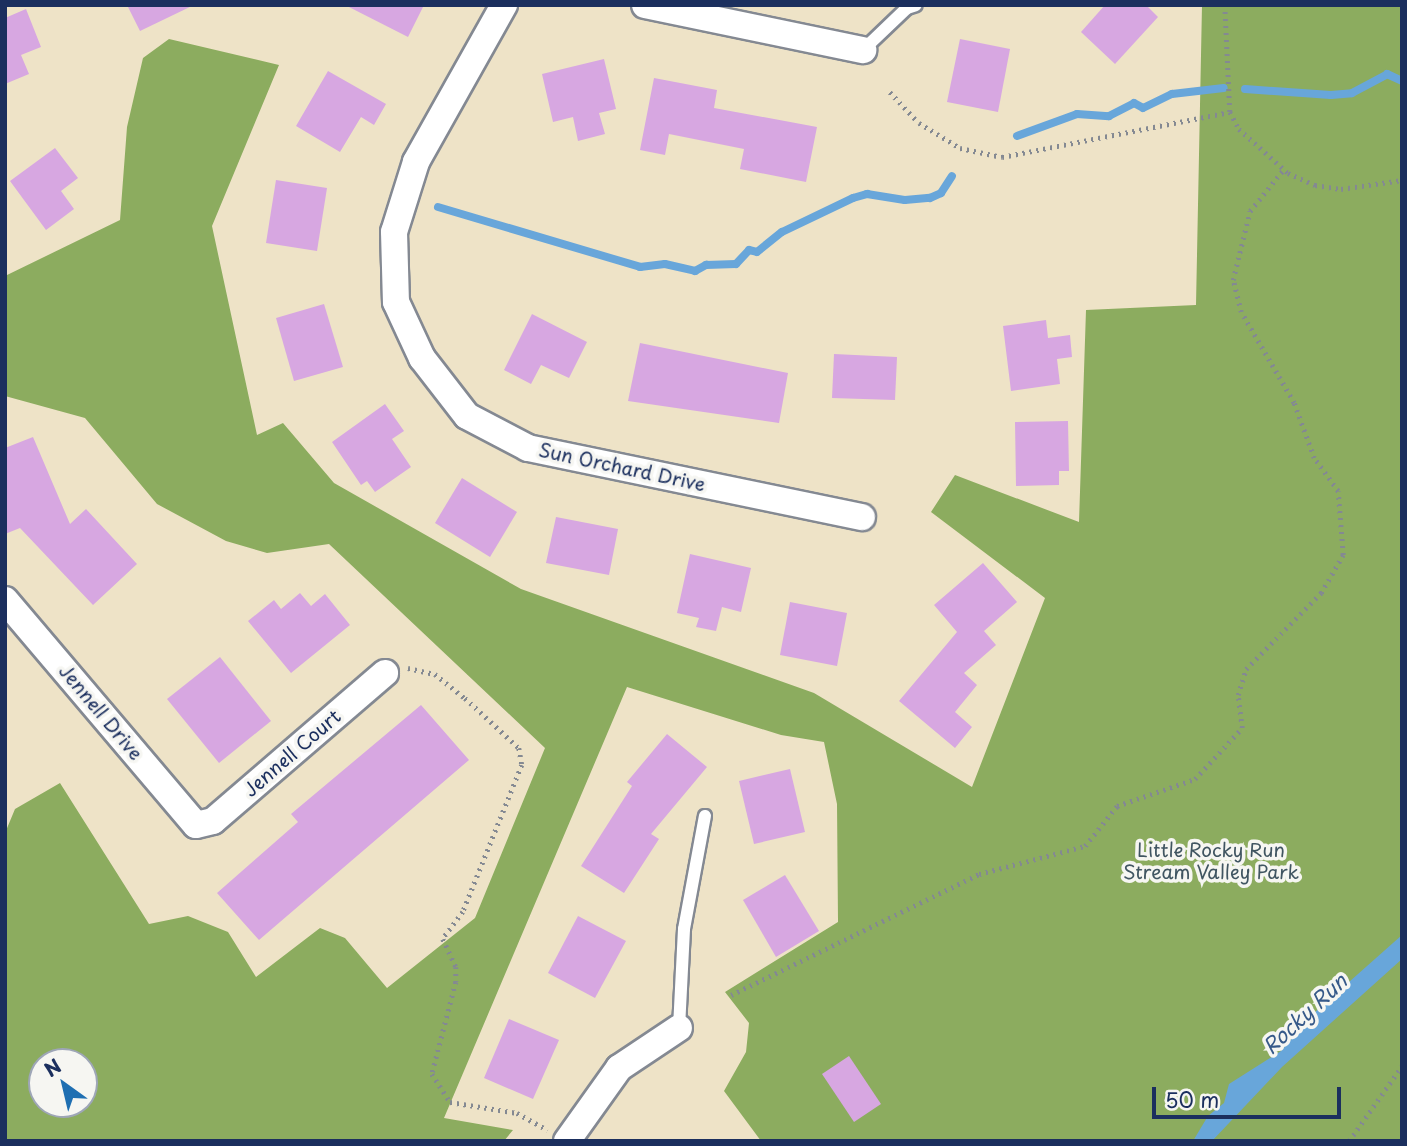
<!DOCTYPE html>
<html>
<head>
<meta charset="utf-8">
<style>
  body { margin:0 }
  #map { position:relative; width:1407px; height:1146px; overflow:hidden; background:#eee3c7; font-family:"Playpen Sans",sans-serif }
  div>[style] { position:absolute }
  .forest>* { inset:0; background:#8cac5f }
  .water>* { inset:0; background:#68a6da }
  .stream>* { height:8px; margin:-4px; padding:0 4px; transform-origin:4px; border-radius:4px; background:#68a6da }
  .building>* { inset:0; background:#d7a7e1 }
  .path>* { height:4.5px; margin-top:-2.25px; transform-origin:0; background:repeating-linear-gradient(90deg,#848992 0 2px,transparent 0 7px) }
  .roads { filter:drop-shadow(2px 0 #848992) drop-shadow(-2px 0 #848992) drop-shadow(0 2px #848992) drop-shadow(0 -2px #848992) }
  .service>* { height:12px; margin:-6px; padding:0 6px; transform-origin:6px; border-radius:6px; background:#fff }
  .minor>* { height:26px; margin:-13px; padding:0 13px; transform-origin:13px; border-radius:13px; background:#fff }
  span { translate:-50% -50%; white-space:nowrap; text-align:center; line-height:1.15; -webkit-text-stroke:7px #f6f6f2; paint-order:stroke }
  .street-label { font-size:19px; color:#1b2f5e }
  .park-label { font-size:19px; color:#405561 }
  .water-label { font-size:21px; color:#365989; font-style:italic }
  .frame { position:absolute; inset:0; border:7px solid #1b2f5e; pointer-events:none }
  .north { position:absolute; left:28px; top:1048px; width:70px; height:70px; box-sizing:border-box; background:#f6f6f2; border:2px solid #9ea6b7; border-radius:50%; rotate:326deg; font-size:19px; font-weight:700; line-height:28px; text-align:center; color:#1b2f5e }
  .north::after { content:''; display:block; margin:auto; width:24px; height:32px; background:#1f6fb2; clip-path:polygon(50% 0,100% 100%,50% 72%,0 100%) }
  .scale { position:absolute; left:1152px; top:1087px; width:189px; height:32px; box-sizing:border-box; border:4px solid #1b2f5e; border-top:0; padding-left:9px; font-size:21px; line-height:24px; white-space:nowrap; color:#1b2f5e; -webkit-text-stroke:5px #f6f6f2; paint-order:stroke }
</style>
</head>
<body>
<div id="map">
  <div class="forest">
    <div style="clip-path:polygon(evenodd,1202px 5px,1402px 5px,1402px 1141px,761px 1141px,724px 1091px,746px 1052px,749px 1023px,725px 992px,838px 922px,837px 804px,824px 742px,781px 735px,627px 687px,444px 1118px,513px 1130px,504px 1141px,5px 1141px,5px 833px,15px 809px,60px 783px,149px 924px,188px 916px,228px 932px,256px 977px,320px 928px,345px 938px,387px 988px,475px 918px,545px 748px,329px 544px,267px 553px,226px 541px,157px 504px,85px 418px,5px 396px,5px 276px,120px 220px,127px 127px,143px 58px,169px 39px,279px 65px,212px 226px,257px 435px,283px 423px,334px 483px,521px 589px,814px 693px,972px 787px,1045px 598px,931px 512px,955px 475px,1079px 522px,1086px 310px,1196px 305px,1202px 5px,42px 1062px,84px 1062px,84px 1104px,42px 1104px,42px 1062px)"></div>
  </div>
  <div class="water">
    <div style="clip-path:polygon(1402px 935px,1402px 959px,1282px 1067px,1212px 1141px,1193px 1141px,1208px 1116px,1224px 1103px,1229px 1084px,1281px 1051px,1314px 1013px)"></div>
  </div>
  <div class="stream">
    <div style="left:1245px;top:89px;width:86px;rotate:4deg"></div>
    <div style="left:1331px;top:95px;width:21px;rotate:-5deg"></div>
    <div style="left:1352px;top:93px;width:40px;rotate:-28deg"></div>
    <div style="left:1387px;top:74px;width:17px;rotate:25deg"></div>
    <div style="left:1017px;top:136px;width:64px;rotate:-20.1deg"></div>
    <div style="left:1077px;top:114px;width:32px;rotate:4deg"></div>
    <div style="left:1109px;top:116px;width:28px;rotate:-27deg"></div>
    <div style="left:1134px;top:103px;width:10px;rotate:29deg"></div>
    <div style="left:1143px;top:108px;width:32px;rotate:-26deg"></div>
    <div style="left:1172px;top:94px;width:52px;rotate:-6.6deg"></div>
    <div style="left:438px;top:207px;width:211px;rotate:16.5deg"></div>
    <div style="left:640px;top:267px;width:25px;rotate:-7deg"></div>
    <div style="left:665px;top:264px;width:31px;rotate:13deg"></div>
    <div style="left:695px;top:271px;width:13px;rotate:-29deg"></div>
    <div style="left:706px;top:265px;width:30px;rotate:-2deg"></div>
    <div style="left:736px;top:264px;width:19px;rotate:-47deg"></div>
    <div style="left:749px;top:250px;width:8px;rotate:14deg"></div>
    <div style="left:757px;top:252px;width:32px;rotate:-39deg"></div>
    <div style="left:782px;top:232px;width:79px;rotate:-25.6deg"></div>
    <div style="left:853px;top:198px;width:15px;rotate:-16deg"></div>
    <div style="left:867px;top:194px;width:38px;rotate:9deg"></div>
    <div style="left:905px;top:200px;width:25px;rotate:-5deg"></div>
    <div style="left:930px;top:198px;width:12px;rotate:-24deg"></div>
    <div style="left:941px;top:193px;width:20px;rotate:-57deg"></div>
  </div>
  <div class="building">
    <div style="clip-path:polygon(127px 5px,194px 5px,140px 31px)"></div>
    <div style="clip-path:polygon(345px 5px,424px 5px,408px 37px)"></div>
    <div style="clip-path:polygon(1105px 5px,1146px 5px,1158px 17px,1115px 64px,1081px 32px)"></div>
    <div style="clip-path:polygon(26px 9px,41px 47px,21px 55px,29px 74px,5px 84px,5px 18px)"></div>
    <div style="clip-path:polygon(960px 39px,1010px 49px,998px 112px,947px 102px)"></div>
    <div style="clip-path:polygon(604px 59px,616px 109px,599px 113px,605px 134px,578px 141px,573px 117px,553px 122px,542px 74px)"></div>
    <div style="clip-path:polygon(328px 71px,386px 104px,374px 125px,361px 117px,340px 152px,296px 126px)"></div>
    <div style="clip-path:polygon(654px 78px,717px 90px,714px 108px,817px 127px,806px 182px,740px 169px,744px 149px,669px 134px,665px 155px,640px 150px)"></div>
    <div style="clip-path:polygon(55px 148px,78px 178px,61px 191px,74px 209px,46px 230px,10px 181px)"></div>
    <div style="clip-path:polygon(276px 180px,327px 188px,317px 251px,266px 243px)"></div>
    <div style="clip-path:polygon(324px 304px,343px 367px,294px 381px,276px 318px)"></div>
    <div style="clip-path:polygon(532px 314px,587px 342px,569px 378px,541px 365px,531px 384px,504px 370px)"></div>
    <div style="clip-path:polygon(1046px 320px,1048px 338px,1070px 335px,1072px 357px,1057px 359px,1060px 384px,1011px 391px,1003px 326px)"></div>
    <div style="clip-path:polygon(640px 343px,788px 373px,779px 423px,628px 401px)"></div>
    <div style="clip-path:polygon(834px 354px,897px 357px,895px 400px,832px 398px)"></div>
    <div style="clip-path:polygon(385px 404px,404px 431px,392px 439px,411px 467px,375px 492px,367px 481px,361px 485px,332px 442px)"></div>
    <div style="clip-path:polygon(1068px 421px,1069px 471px,1059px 471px,1059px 485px,1016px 486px,1015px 422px)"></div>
    <div style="clip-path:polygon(33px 437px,70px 524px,86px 509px,137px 564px,93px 605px,20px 528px,5px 534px,5px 448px)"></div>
    <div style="clip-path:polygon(462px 478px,517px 512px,490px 557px,435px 523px)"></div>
    <div style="clip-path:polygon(556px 517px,618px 529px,609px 575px,546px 563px)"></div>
    <div style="clip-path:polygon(690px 554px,751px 568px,741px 612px,722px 607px,716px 631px,696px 627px,699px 618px,677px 613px)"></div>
    <div style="clip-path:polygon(983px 563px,1017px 602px,984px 631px,996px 645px,964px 673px,977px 685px,955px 712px,972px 727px,955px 748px,899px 701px,957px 632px,934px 605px)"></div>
    <div style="clip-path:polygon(300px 593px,311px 606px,325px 594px,350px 625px,291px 673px,248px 621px,274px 600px,281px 609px)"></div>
    <div style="clip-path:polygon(790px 602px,847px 613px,837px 666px,780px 655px)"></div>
    <div style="clip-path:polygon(220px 657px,271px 721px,219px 763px,167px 699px)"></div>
    <div style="clip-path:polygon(421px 705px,469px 760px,259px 940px,217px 893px,298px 822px,291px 814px)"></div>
    <div style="clip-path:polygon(667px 734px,707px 767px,651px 834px,659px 839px,624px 893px,581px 866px,632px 786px,627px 782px)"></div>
    <div style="clip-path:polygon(790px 769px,805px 832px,754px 844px,739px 781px)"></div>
    <div style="clip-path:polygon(785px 875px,819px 931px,776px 957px,743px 900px)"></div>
    <div style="clip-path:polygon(578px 916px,626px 941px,595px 998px,548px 973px)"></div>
    <div style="clip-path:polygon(509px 1019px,559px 1040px,533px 1099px,484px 1078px)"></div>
    <div style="clip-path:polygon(849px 1056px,881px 1104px,854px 1122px,822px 1074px)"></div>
  </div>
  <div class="path">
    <div style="left:1225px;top:5px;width:107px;rotate:87.3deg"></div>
    <div style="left:1230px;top:112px;width:19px;rotate:62deg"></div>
    <div style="left:1239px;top:129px;width:66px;rotate:41.9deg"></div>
    <div style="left:1288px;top:173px;width:30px;rotate:24deg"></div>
    <div style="left:1315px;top:185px;width:26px;rotate:9deg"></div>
    <div style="left:1341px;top:189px;width:62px;rotate:-8.4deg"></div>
    <div style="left:890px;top:92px;width:42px;rotate:46.9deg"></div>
    <div style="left:919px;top:123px;width:48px;rotate:31.4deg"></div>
    <div style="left:960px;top:148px;width:43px;rotate:12.1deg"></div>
    <div style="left:1002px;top:157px;width:232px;rotate:-11.2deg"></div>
    <div style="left:408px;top:668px;width:28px;rotate:13deg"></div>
    <div style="left:435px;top:674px;width:38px;rotate:39deg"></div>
    <div style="left:465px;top:698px;width:74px;rotate:42.8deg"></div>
    <div style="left:519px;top:748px;width:17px;rotate:80deg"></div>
    <div style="left:522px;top:765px;width:158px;rotate:111.9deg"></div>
    <div style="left:463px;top:912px;width:34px;rotate:127deg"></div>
    <div style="left:443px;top:939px;width:31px;rotate:65deg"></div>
    <div style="left:456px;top:967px;width:15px;rotate:90deg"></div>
    <div style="left:456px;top:982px;width:95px;rotate:104.6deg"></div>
    <div style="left:432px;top:1074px;width:33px;rotate:57deg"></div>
    <div style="left:450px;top:1102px;width:68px;rotate:9.3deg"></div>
    <div style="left:517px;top:1113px;width:35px;rotate:29deg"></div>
    <div style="left:731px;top:995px;width:276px;rotate:-26deg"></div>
    <div style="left:979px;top:874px;width:110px;rotate:-14.8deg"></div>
    <div style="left:1085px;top:846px;width:51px;rotate:-51.3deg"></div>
    <div style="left:1117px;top:806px;width:83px;rotate:-19.1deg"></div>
    <div style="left:1195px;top:779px;width:69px;rotate:-47.3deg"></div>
    <div style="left:1242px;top:728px;width:33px;rotate:-97deg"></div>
    <div style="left:1238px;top:695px;width:27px;rotate:-73deg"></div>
    <div style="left:1246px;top:669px;width:107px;rotate:-45.4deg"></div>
    <div style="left:1321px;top:593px;width:44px;rotate:-59.9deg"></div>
    <div style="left:1343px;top:555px;width:64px;rotate:-94.5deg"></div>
    <div style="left:1338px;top:491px;width:41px;rotate:-126deg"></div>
    <div style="left:1314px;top:458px;width:59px;rotate:-110deg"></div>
    <div style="left:1294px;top:403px;width:105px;rotate:-120.2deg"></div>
    <div style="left:1241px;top:312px;width:33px;rotate:-104deg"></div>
    <div style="left:1233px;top:280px;width:71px;rotate:-76.2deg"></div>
    <div style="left:1250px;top:211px;width:54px;rotate:-51deg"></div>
    <div style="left:1349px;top:1141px;width:92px;rotate:-54.8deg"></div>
  </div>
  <div class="roads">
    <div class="service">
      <div style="left:863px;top:50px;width:61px;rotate:-43.7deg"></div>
      <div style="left:907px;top:8px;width:9px;rotate:-18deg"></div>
      <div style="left:679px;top:1028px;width:99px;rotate:-87.1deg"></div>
      <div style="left:684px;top:929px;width:115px;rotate:-79.5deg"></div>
    </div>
    <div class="minor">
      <div style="left:504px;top:5px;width:180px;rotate:119.3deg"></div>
      <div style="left:416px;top:162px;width:73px;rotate:107.4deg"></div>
      <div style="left:394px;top:232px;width:70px;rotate:88.4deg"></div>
      <div style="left:396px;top:302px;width:62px;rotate:65.1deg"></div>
      <div style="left:422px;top:358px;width:73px;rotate:52.2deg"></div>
      <div style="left:467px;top:416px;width:69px;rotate:27.7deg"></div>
      <div style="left:528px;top:448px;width:341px;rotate:11.7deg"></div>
      <div style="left:645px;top:5px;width:223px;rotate:11.7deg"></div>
      <div style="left:5px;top:600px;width:295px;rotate:49.7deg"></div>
      <div style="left:196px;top:825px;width:17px;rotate:-13deg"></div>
      <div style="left:213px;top:821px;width:227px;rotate:-40.7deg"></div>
      <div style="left:567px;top:1141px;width:90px;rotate:-54.5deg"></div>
      <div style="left:619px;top:1068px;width:72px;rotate:-33.7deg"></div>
    </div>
  </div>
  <div class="street-label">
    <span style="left:622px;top:467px;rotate:12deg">Sun Orchard Drive</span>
    <span style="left:101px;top:712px;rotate:50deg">Jennell Drive</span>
    <span style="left:292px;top:753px;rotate:-41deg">Jennell Court</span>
  </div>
  <div class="park-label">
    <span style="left:1211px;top:861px">Little Rocky Run<br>Stream Valley Park</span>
  </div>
  <div class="water-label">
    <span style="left:1304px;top:1013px;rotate:-43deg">Rocky Run</span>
  </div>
  <div class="frame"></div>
  <div class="north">N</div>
  <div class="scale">50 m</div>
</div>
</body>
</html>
